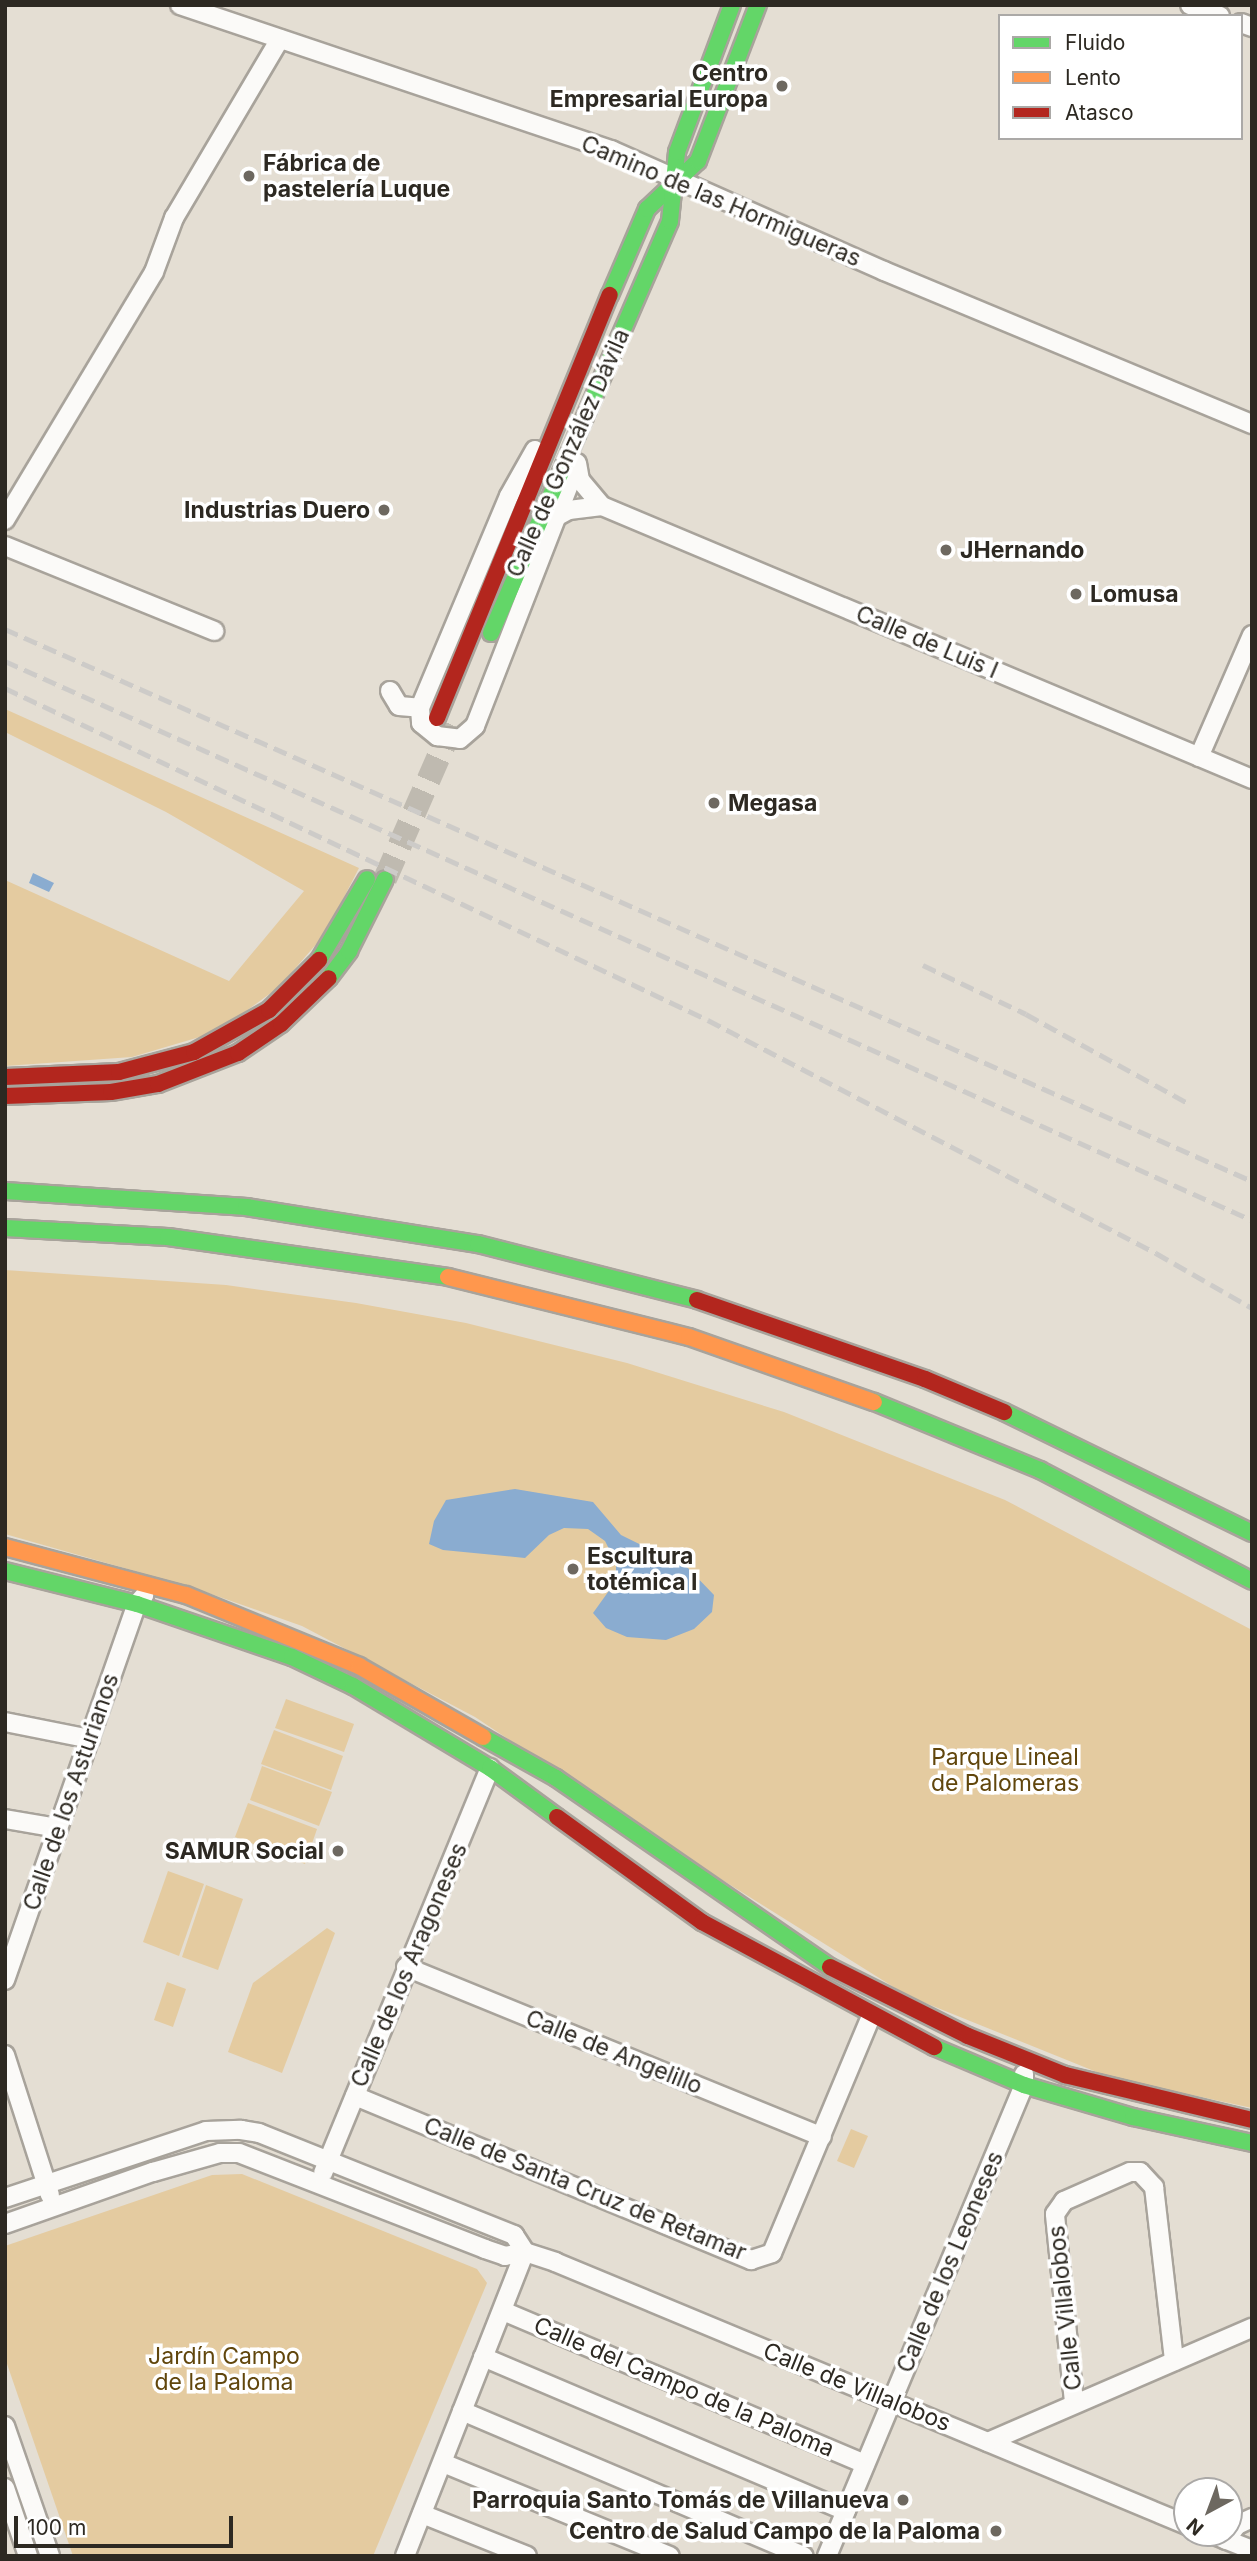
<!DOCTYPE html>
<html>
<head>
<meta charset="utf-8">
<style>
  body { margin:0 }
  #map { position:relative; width:1257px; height:2561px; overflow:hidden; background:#e4ded3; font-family:Inter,sans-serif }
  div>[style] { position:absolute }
  .green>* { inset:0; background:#e4cba0 }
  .water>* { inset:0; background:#8aacd0 }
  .secondary-tunnel>* { height:24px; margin-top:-12px; transform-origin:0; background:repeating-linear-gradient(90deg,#bfbab0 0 24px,transparent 0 36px) }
  .roads { filter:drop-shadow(2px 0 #a8a39b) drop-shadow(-2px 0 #a8a39b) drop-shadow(0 2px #a8a39b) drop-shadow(0 -2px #a8a39b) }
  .street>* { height:18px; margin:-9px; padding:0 9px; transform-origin:9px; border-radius:9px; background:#fbfaf8 }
  .fast>* { height:16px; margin:-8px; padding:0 8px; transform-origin:8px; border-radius:8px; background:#63d668 }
  .slow>* { height:16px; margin:-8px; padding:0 8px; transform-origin:8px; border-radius:8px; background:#ff974d }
  .jam>* { height:16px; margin:-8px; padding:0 8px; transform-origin:8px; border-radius:8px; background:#b3261e }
  .rail>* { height:4.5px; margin-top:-2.25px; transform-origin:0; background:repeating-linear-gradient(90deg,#cdcbc8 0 14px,transparent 0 21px) }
  .dots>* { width:19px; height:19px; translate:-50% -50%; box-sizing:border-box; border:4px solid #fff; border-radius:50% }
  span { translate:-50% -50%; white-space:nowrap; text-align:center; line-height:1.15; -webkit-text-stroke:7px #fff; paint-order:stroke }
  .poi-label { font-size:23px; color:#2d2922; font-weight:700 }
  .right { translate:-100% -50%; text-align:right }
  .left { translate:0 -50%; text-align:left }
  .street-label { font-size:23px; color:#2d2922 }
  .park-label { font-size:23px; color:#61460c }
  .frame { position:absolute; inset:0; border:7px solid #2d2922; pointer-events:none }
  .legend { position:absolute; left:998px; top:14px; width:245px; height:126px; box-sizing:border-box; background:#fff; border:2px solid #aba9a7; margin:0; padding:9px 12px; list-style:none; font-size:21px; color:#2d2922 }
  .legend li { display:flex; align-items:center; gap:14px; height:35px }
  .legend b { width:35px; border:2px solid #aba9a7 }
  .north { position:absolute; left:1173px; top:2477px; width:70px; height:70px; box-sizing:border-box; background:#fff; border:2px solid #aba9a7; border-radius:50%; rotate:221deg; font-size:19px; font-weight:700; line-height:28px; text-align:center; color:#2d2922 }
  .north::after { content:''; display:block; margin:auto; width:24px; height:32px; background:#6d6860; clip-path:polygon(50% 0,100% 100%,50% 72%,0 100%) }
  .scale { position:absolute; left:14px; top:2516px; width:219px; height:32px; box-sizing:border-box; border:4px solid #2d2922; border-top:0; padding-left:9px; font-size:21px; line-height:24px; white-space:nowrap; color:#2d2922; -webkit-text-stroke:5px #fff; paint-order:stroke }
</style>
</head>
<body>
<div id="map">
  <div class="green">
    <div style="clip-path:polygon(5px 709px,359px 868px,325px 934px,279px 987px,231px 1022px,203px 1036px,132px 1057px,5px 1066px,5px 880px,229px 981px,304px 891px,166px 812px,5px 732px)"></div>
    <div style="clip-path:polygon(5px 1270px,226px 1285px,356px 1303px,466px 1323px,627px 1363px,784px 1412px,1005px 1500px,1252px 1630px,1252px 2108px,1109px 2077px,908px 1996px,684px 1856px,475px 1717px,302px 1626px,194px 1588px,5px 1534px)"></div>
    <div style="clip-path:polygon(286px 1699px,354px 1724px,344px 1752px,275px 1728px)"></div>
    <div style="clip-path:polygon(274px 1730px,343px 1756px,331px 1790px,261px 1764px)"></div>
    <div style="clip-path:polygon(262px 1766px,332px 1792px,319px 1826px,250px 1800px)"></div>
    <div style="clip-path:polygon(248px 1803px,317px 1829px,305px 1864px,235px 1837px)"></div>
    <div style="clip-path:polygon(168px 1871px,204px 1884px,179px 1956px,143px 1942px)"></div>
    <div style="clip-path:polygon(206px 1885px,243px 1899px,218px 1970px,182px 1957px)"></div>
    <div style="clip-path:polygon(327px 1928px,335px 1933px,282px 2073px,228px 2052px,253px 1983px)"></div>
    <div style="clip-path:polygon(167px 1982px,186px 1989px,173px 2027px,154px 2020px)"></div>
    <div style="clip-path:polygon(851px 2129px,868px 2136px,854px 2168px,837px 2161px)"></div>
    <div style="clip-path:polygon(242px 2174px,477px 2269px,487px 2283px,373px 2556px,73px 2556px,5px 2358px,5px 2246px,212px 2175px)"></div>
  </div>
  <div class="water">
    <div style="clip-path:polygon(33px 873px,54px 883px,49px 892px,29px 883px)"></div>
    <div style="clip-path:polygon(515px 1489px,593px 1502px,621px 1535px,688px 1568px,714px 1595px,712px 1612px,694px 1629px,666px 1640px,627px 1637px,606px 1628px,593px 1613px,616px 1581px,616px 1563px,605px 1541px,588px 1529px,564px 1528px,549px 1535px,525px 1558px,443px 1550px,429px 1544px,434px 1521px,446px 1500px)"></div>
  </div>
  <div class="secondary-tunnel">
    <div style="left:385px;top:879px;width:169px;rotate:-66.3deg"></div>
  </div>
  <div class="roads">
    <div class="street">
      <div style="left:180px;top:5px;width:455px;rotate:18.6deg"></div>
      <div style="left:611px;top:150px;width:299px;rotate:23.9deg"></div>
      <div style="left:884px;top:271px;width:399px;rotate:22.6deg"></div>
      <div style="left:1190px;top:5px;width:32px;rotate:20deg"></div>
      <div style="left:1241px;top:23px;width:12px;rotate:20deg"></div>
      <div style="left:535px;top:450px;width:53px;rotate:119.5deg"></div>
      <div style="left:509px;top:496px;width:230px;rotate:112.8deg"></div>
      <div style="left:420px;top:708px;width:15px;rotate:86deg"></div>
      <div style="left:421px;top:723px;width:21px;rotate:39deg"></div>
      <div style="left:437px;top:736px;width:23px;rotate:7deg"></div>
      <div style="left:460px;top:739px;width:20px;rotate:-41deg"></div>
      <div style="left:475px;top:726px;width:276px;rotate:-68.7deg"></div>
      <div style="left:577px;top:463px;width:17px;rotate:80deg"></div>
      <div style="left:580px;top:480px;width:34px;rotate:50deg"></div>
      <div style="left:558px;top:516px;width:13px;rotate:-29deg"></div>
      <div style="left:569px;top:510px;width:33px;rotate:-7deg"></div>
      <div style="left:602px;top:506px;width:705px;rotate:22.78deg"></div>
      <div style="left:5px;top:520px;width:289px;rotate:-59deg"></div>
      <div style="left:154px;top:272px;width:58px;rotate:-69.7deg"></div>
      <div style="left:174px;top:218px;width:208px;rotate:-59.4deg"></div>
      <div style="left:5px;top:546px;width:226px;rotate:22.1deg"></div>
      <div style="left:390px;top:691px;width:17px;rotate:59deg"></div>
      <div style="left:399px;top:706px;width:21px;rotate:5deg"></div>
      <div style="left:1199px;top:757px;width:133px;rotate:-66.5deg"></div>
      <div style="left:5px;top:1722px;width:87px;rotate:11.3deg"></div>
      <div style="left:5px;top:1819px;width:54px;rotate:9.6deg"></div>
      <div style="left:406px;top:1967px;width:449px;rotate:22.2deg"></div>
      <div style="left:5px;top:1980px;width:398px;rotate:-70.7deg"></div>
      <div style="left:137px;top:1604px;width:11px;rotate:-49deg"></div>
      <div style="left:5px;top:2055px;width:147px;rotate:72.2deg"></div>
      <div style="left:355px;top:2096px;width:429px;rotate:22.5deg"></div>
      <div style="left:751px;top:2260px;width:22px;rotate:-18deg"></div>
      <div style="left:772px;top:2253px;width:257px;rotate:-67.3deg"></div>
      <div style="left:323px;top:2173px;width:438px;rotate:-67.6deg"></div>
      <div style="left:5px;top:2198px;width:212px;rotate:-18.4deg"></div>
      <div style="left:206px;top:2131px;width:35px;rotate:-2deg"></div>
      <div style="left:241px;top:2130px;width:18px;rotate:9deg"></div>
      <div style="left:259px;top:2133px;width:275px;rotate:21.8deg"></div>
      <div style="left:514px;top:2235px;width:20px;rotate:57deg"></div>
      <div style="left:5px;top:2224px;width:157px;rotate:-19.4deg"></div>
      <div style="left:153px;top:2172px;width:70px;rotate:-15.8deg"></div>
      <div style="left:220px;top:2153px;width:19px"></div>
      <div style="left:239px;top:2153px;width:264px;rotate:21.3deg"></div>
      <div style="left:485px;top:2249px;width:21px;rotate:19deg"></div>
      <div style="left:505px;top:2256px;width:20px;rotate:-11deg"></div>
      <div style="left:525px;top:2252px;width:32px;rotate:18deg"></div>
      <div style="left:555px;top:2262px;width:685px;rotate:22.59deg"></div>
      <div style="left:503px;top:2311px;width:393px;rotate:22.9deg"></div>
      <div style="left:483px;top:2357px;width:394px;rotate:23deg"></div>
      <div style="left:1074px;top:2402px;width:189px;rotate:-95.8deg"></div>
      <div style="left:1055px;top:2214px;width:16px;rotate:-55deg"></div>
      <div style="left:1064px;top:2201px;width:72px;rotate:-23.7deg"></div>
      <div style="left:1130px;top:2172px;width:10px"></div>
      <div style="left:1140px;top:2172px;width:21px;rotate:47deg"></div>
      <div style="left:1154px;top:2187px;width:175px;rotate:83.4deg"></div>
      <div style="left:462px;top:2411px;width:371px;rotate:23deg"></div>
      <div style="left:5px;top:2426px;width:138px;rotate:70.9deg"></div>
      <div style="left:988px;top:2442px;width:288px;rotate:-23.4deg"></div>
      <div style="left:443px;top:2463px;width:245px;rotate:22.3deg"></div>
      <div style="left:5px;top:2488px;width:72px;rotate:71.3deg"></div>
      <div style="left:422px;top:2514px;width:113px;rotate:21.8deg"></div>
      <div style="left:1209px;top:2533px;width:46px;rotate:21.6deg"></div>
      <div style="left:1226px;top:2540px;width:19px;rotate:-54deg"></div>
      <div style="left:1237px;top:2525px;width:17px;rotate:-25deg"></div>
      <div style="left:405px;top:2556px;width:327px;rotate:-68.5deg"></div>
      <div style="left:827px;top:2556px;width:511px;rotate:-67.3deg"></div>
      <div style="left:1024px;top:2085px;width:11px;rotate:-90deg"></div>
    </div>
    <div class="fast">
      <div style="left:610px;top:295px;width:94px;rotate:-66.7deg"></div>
      <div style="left:647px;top:209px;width:70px;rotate:-43.3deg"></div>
      <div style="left:698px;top:161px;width:167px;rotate:-69deg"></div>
      <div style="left:491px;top:633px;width:449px;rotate:-66.5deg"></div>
      <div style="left:670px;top:221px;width:69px;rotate:-84.2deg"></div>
      <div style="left:677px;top:152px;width:157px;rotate:-69.5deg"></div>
      <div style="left:319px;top:960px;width:94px;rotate:-59.3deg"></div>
      <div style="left:329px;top:978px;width:34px;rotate:-53deg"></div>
      <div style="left:349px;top:951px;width:80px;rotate:-63.4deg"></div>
      <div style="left:5px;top:1191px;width:242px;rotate:3.8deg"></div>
      <div style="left:246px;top:1207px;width:235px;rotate:9.1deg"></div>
      <div style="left:478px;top:1244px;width:226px;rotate:14.3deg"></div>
      <div style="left:5px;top:1228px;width:163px;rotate:3.2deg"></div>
      <div style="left:168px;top:1237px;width:283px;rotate:8.1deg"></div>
      <div style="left:874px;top:1402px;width:179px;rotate:22.3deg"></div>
      <div style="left:1040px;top:1470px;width:239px;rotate:27.6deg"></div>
      <div style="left:1004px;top:1412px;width:276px;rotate:26deg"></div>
      <div style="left:5px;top:1571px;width:136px;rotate:14deg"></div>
      <div style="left:137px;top:1604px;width:164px;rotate:18.9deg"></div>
      <div style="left:292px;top:1657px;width:68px;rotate:25.4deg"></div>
      <div style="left:353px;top:1686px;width:160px;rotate:30.9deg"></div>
      <div style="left:490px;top:1768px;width:83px;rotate:36.2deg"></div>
      <div style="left:483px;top:1737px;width:84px;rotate:29.3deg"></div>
      <div style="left:556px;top:1778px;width:333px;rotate:34.6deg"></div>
      <div style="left:934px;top:2047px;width:98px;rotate:22.9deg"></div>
      <div style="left:1024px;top:2085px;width:114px;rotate:16.4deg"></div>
      <div style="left:1133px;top:2117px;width:122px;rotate:12.3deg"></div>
    </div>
    <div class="slow">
      <div style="left:448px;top:1277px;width:248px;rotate:14deg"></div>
      <div style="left:689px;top:1337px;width:196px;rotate:19.4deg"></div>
      <div style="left:5px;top:1547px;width:187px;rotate:14.9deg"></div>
      <div style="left:186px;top:1595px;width:187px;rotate:22.3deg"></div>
      <div style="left:359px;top:1666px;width:143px;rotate:29.8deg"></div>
    </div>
    <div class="jam">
      <div style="left:437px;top:718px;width:457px;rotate:-67.8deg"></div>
      <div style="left:5px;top:1077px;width:114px;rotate:-2.5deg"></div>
      <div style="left:119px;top:1072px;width:78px;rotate:-14.9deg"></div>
      <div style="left:194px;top:1052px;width:86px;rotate:-29.2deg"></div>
      <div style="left:269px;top:1010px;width:71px;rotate:-45deg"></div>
      <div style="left:5px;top:1096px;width:106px;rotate:-2.2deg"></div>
      <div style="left:111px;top:1092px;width:48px;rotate:-9.7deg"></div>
      <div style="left:158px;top:1084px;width:86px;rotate:-21.2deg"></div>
      <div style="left:238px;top:1053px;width:52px;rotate:-34deg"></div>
      <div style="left:281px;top:1024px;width:66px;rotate:-43.8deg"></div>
      <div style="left:697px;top:1300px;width:241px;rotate:19.1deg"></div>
      <div style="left:925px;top:1379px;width:86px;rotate:22.7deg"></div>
      <div style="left:557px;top:1817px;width:179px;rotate:35.9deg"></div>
      <div style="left:702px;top:1922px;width:264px;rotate:28.3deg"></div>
      <div style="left:830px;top:1967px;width:154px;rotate:26.6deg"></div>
      <div style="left:968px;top:2036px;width:105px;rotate:21.9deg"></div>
      <div style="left:1065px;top:2075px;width:192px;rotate:13.5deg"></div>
    </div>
  </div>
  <div class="rail">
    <div style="left:5px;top:629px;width:1364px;rotate:23.88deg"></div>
    <div style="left:5px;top:661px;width:1367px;rotate:24.15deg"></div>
    <div style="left:5px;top:688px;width:777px;rotate:25.28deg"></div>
    <div style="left:708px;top:1020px;width:505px;rotate:27.48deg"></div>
    <div style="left:1156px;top:1253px;width:111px;rotate:29.8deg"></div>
    <div style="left:923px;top:965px;width:114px;rotate:25.4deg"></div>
    <div style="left:1026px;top:1014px;width:185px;rotate:28.8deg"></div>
  </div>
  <div class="dots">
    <div style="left:782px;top:86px;background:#6d6860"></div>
    <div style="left:249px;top:176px;background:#6d6860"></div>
    <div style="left:384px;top:510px;background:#6d6860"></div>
    <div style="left:946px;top:550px;background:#6d6860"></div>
    <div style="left:1076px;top:594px;background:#6d6860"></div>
    <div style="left:714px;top:803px;background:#6d6860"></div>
    <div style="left:573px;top:1569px;background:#6d6860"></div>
    <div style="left:338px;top:1851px;background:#6d6860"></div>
    <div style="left:903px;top:2500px;background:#6d6860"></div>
    <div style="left:996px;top:2531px;background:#6d6860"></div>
  </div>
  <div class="poi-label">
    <span class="right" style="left:768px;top:86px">Centro<br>Empresarial Europa</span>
    <span class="left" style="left:263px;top:176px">Fábrica de<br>pastelería Luque</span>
    <span class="right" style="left:370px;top:510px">Industrias Duero</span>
    <span class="left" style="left:960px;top:550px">JHernando</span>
    <span class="left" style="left:1090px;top:594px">Lomusa</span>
    <span class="left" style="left:728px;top:803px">Megasa</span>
    <span class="left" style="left:587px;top:1569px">Escultura<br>totémica I</span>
    <span class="right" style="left:324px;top:1851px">SAMUR Social</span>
    <span class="right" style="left:889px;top:2500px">Parroquia Santo Tomás de Villanueva</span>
    <span class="right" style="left:980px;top:2531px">Centro de Salud Campo de la Paloma</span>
  </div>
  <div class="street-label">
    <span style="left:721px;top:201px;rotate:23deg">Camino de las Hormigueras</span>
    <span style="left:568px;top:453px;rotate:-66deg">Calle de González Dávila</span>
    <span style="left:927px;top:642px;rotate:23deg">Calle de Luis I</span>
    <span style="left:71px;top:1792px;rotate:-71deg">Calle de los Asturianos</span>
    <span style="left:409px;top:1965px;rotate:-67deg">Calle de los Aragoneses</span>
    <span style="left:614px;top:2052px;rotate:22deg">Calle de Angelillo</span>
    <span style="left:585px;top:2189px;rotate:22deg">Calle de Santa Cruz de Retamar</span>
    <span style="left:950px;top:2262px;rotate:-67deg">Calle de los Leoneses</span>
    <span style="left:1065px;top:2308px;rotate:-96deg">Calle Villalobos</span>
    <span style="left:684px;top:2387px;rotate:23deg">Calle del Campo de la Paloma</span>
    <span style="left:857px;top:2387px;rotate:22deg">Calle de Villalobos</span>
  </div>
  <div class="park-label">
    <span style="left:1005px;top:1770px">Parque Lineal<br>de Palomeras</span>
    <span style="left:224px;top:2369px">Jardín Campo<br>de la Paloma</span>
  </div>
  <div class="frame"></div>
  <ul class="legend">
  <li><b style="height:9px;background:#63d668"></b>Fluido</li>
  <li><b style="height:9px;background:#ff974d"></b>Lento</li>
  <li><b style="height:9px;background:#b3261e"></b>Atasco</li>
  </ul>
  <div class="north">N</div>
  <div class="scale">100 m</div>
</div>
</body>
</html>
